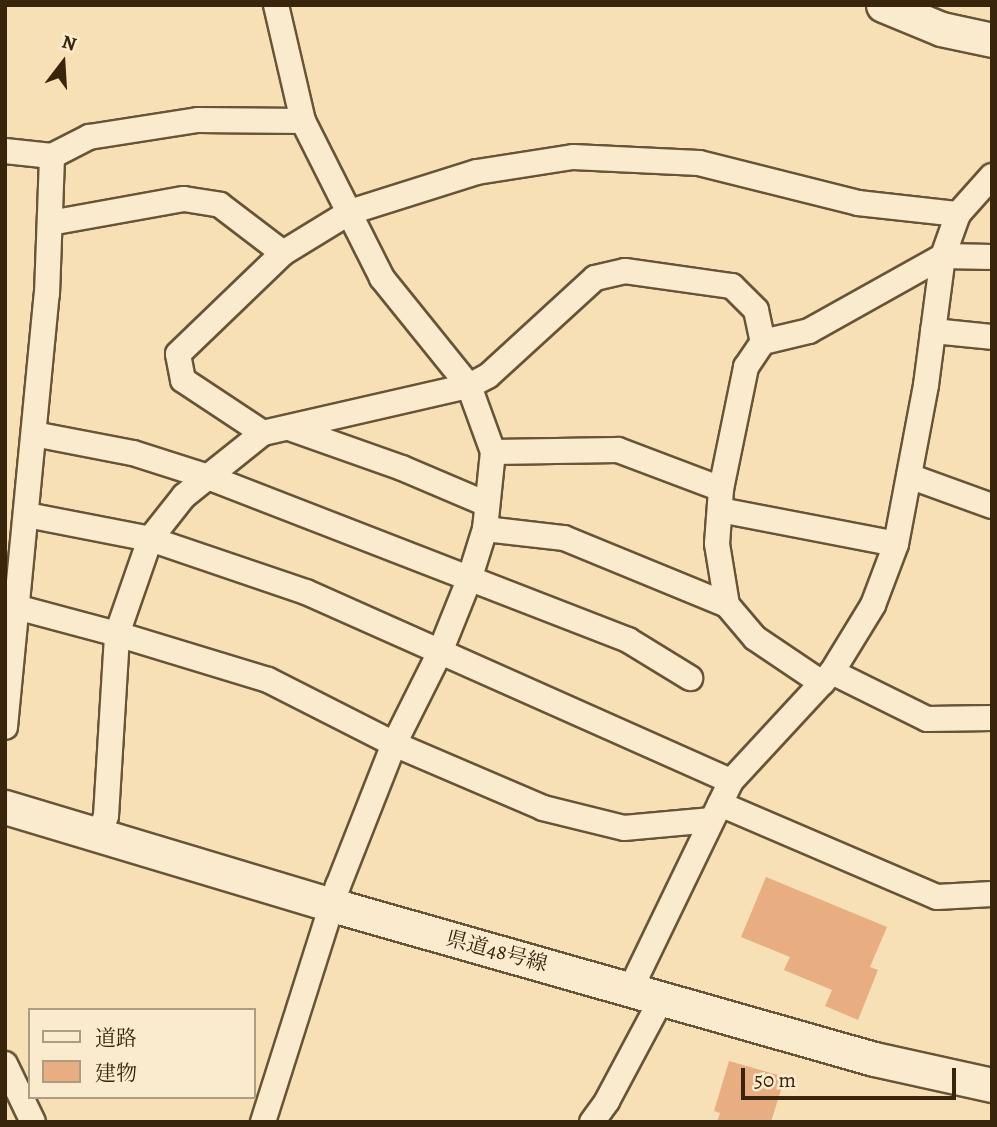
<!DOCTYPE html>
<html>
<head>
<meta charset="utf-8">
<style>
  body { margin:0 }
  #map { position:relative; width:997px; height:1127px; overflow:hidden; background:#f7e0b5; font-family:Alegreya,"Noto Serif JP",serif }
  div>[style] { position:absolute }
  .building>* { inset:0; background:#e8ad81 }
  .roads { filter:drop-shadow(2px 0 #685436) drop-shadow(-2px 0 #685436) drop-shadow(0 2px #685436) drop-shadow(0 -2px #685436) }
  .street>* { height:24px; margin:-12px; padding:0 12px; transform-origin:12px; border-radius:12px; background:#faebcf }
  .secondary>* { height:33px; margin:-16.5px; padding:0 16.5px; transform-origin:16.5px; border-radius:16.5px; background:#faebcf }
  span { translate:-50% -50%; white-space:nowrap; text-align:center; line-height:1.15; -webkit-text-stroke:6px #faebcf; paint-order:stroke }
  .street-label { font-size:21px; color:#39250c }
  .frame { position:absolute; inset:0; border:7px solid #39250c; pointer-events:none }
  .legend { position:absolute; left:28px; top:1008px; width:228px; height:91px; box-sizing:border-box; background:#faebcf; border:2px solid #ad9c81; margin:0; padding:9px 12px; list-style:none; font-size:21px; color:#39250c }
  .legend li { display:flex; align-items:center; gap:14px; height:35px }
  .legend b { width:35px; border:2px solid #ad9c81 }
  .north { position:absolute; left:28px; top:28px; width:70px; height:70px; -webkit-text-stroke:5px #faebcf; paint-order:stroke; rotate:17deg; font-size:19px; font-weight:700; line-height:28px; text-align:center; color:#39250c }
  .north::after { content:''; display:block; margin:auto; width:24px; height:32px; background:#39250c; clip-path:polygon(50% 0,100% 100%,50% 72%,0 100%) }
  .scale { position:absolute; left:741px; top:1068px; width:215px; height:32px; box-sizing:border-box; border:4px solid #39250c; border-top:0; padding-left:9px; font-size:21px; line-height:24px; white-space:nowrap; color:#39250c; -webkit-text-stroke:5px #faebcf; paint-order:stroke }
</style>
</head>
<body>
<div id="map">
  <div class="building">
    <div style="clip-path:polygon(766px 877px,887px 927px,870px 967px,878px 970px,858px 1020px,825px 1006px,832px 990px,784px 970px,790px 957px,741px 937px)"></div>
    <div style="clip-path:polygon(729px 1061px,785px 1077px,771px 1122px,717px 1122px,720px 1113px,714px 1111px)"></div>
  </div>
  <div class="roads">
    <div class="street">
      <div style="left:5px;top:151px;width:47px;rotate:6.1deg"></div>
      <div style="left:50px;top:223px;width:136px;rotate:-10.2deg"></div>
      <div style="left:184px;top:199px;width:36px;rotate:9deg"></div>
      <div style="left:220px;top:205px;width:79px;rotate:37.3deg"></div>
      <div style="left:933px;top:331px;width:59px;rotate:5.8deg"></div>
      <div style="left:289px;top:428px;width:120px;rotate:19.5deg"></div>
      <div style="left:402px;top:468px;width:92px;rotate:23deg"></div>
      <div style="left:263px;top:433px;width:96px;rotate:-146.5deg"></div>
      <div style="left:183px;top:380px;width:26px;rotate:-101deg"></div>
      <div style="left:178px;top:354px;width:146px;rotate:-43.9deg"></div>
      <div style="left:283px;top:253px;width:79px;rotate:-31.5deg"></div>
      <div style="left:350px;top:212px;width:133px;rotate:-17.5deg"></div>
      <div style="left:477px;top:172px;width:97px;rotate:-8.9deg"></div>
      <div style="left:573px;top:157px;width:126px;rotate:2.7deg"></div>
      <div style="left:699px;top:163px;width:164px;rotate:14.1deg"></div>
      <div style="left:858px;top:203px;width:101px;rotate:6.3deg"></div>
      <div style="left:34px;top:434px;width:101px;rotate:10.9deg"></div>
      <div style="left:133px;top:453px;width:79px;rotate:17.7deg"></div>
      <div style="left:208px;top:477px;width:451px;rotate:21.2deg"></div>
      <div style="left:628px;top:640px;width:73px;rotate:31.5deg"></div>
      <div style="left:493px;top:452px;width:125px;rotate:-0.9deg"></div>
      <div style="left:618px;top:450px;width:110px;rotate:20.7deg"></div>
      <div style="left:909px;top:476px;width:88px;rotate:19.9deg"></div>
      <div style="left:720px;top:510px;width:179px;rotate:10.9deg"></div>
      <div style="left:27px;top:515px;width:125px;rotate:11deg"></div>
      <div style="left:150px;top:539px;width:165px;rotate:18.8deg"></div>
      <div style="left:306px;top:592px;width:465px;rotate:24deg"></div>
      <div style="left:485px;top:529px;width:80px;rotate:6.5deg"></div>
      <div style="left:564px;top:538px;width:176px;rotate:22.3deg"></div>
      <div style="left:727px;top:605px;width:43px;rotate:49.7deg"></div>
      <div style="left:755px;top:638px;width:81px;rotate:33.9deg"></div>
      <div style="left:5px;top:604px;width:116px;rotate:15deg"></div>
      <div style="left:117px;top:634px;width:158px;rotate:16.9deg"></div>
      <div style="left:268px;top:680px;width:141px;rotate:26.9deg"></div>
      <div style="left:394px;top:744px;width:162px;rotate:23.2deg"></div>
      <div style="left:543px;top:808px;width:83px;rotate:13.9deg"></div>
      <div style="left:624px;top:828px;width:88px;rotate:-5.2deg"></div>
      <div style="left:727px;top:605px;width:62px;rotate:-99.3deg"></div>
      <div style="left:717px;top:544px;width:55px;rotate:-85.8deg"></div>
      <div style="left:721px;top:489px;width:125px;rotate:-78.4deg"></div>
      <div style="left:746px;top:367px;width:30px;rotate:-56deg"></div>
      <div style="left:763px;top:342px;width:47px;rotate:-13.4deg"></div>
      <div style="left:809px;top:331px;width:154px;rotate:-29.2deg"></div>
      <div style="left:943px;top:256px;width:49px;rotate:1.2deg"></div>
      <div style="left:832px;top:672px;width:106px;rotate:26.3deg"></div>
      <div style="left:927px;top:719px;width:65px;rotate:-0.9deg"></div>
      <div style="left:5px;top:727px;width:435px;rotate:-84.5deg"></div>
      <div style="left:47px;top:294px;width:138px;rotate:-87.9deg"></div>
      <div style="left:52px;top:156px;width:42px;rotate:-27.2deg"></div>
      <div style="left:89px;top:137px;width:110px;rotate:-8.9deg"></div>
      <div style="left:198px;top:120px;width:105px;rotate:0.5deg"></div>
      <div style="left:720px;top:804px;width:236px;rotate:23.2deg"></div>
      <div style="left:937px;top:897px;width:55px;rotate:-3.1deg"></div>
      <div style="left:99px;top:836px;width:21px;rotate:-71deg"></div>
      <div style="left:106px;top:816px;width:182px;rotate:-86.5deg"></div>
      <div style="left:117px;top:634px;width:101px;rotate:-70.8deg"></div>
      <div style="left:150px;top:539px;width:55px;rotate:-51.7deg"></div>
      <div style="left:184px;top:496px;width:101px;rotate:-38.6deg"></div>
      <div style="left:263px;top:433px;width:211px;rotate:-12.9deg"></div>
      <div style="left:469px;top:386px;width:21px;rotate:-28deg"></div>
      <div style="left:488px;top:376px;width:145px;rotate:-42.5deg"></div>
      <div style="left:595px;top:278px;width:31px;rotate:-13deg"></div>
      <div style="left:625px;top:271px;width:108px;rotate:8deg"></div>
      <div style="left:732px;top:286px;width:34px;rotate:45deg"></div>
      <div style="left:756px;top:310px;width:33px;rotate:78deg"></div>
      <div style="left:631px;top:988px;width:230px;rotate:-64.2deg"></div>
      <div style="left:731px;top:781px;width:149px;rotate:-47.2deg"></div>
      <div style="left:832px;top:672px;width:79px;rotate:-58.5deg"></div>
      <div style="left:873px;top:605px;width:65px;rotate:-69.3deg"></div>
      <div style="left:896px;top:544px;width:162px;rotate:-79.3deg"></div>
      <div style="left:926px;top:385px;width:130px;rotate:-82.5deg"></div>
      <div style="left:943px;top:256px;width:45px;rotate:-70.3deg"></div>
      <div style="left:958px;top:214px;width:51px;rotate:-48.2deg"></div>
      <div style="left:5px;top:1064px;width:64px;rotate:64.2deg"></div>
      <div style="left:263px;top:1122px;width:248px;rotate:-72.4deg"></div>
      <div style="left:338px;top:886px;width:153px;rotate:-68.5deg"></div>
      <div style="left:394px;top:744px;width:103px;rotate:-63.4deg"></div>
      <div style="left:440px;top:652px;width:78px;rotate:-68.1deg"></div>
      <div style="left:469px;top:580px;width:53px;rotate:-72.6deg"></div>
      <div style="left:485px;top:529px;width:77px;rotate:-84.1deg"></div>
      <div style="left:493px;top:452px;width:70px;rotate:-110deg"></div>
      <div style="left:469px;top:386px;width:139px;rotate:-128.9deg"></div>
      <div style="left:382px;top:278px;width:176px;rotate:-116.7deg"></div>
      <div style="left:303px;top:121px;width:119px;rotate:-103.1deg"></div>
      <div style="left:592px;top:1122px;width:26px;rotate:-54deg"></div>
      <div style="left:607px;top:1101px;width:117px;rotate:-61.9deg"></div>
    </div>
    <div class="secondary">
      <div style="left:883px;top:5px;width:63px;rotate:22.5deg"></div>
      <div style="left:941px;top:29px;width:52px;rotate:12.2deg"></div>
      <div style="left:5px;top:807px;width:341px;rotate:16.7deg"></div>
      <div style="left:332px;top:905px;width:563px;rotate:15.86deg"></div>
      <div style="left:874px;top:1059px;width:121px;rotate:12.4deg"></div>
    </div>
  </div>
  <div class="street-label">
    <span style="left:497px;top:951px;rotate:15deg">県道48号線</span>
  </div>
  <div class="frame"></div>
  <ul class="legend">
  <li><b style="height:9px;background:#faebcf"></b>道路</li>
  <li><b style="height:19px;background:#e8ad81"></b>建物</li>
  </ul>
  <div class="north">N</div>
  <div class="scale">50 m</div>
</div>
</body>
</html>
